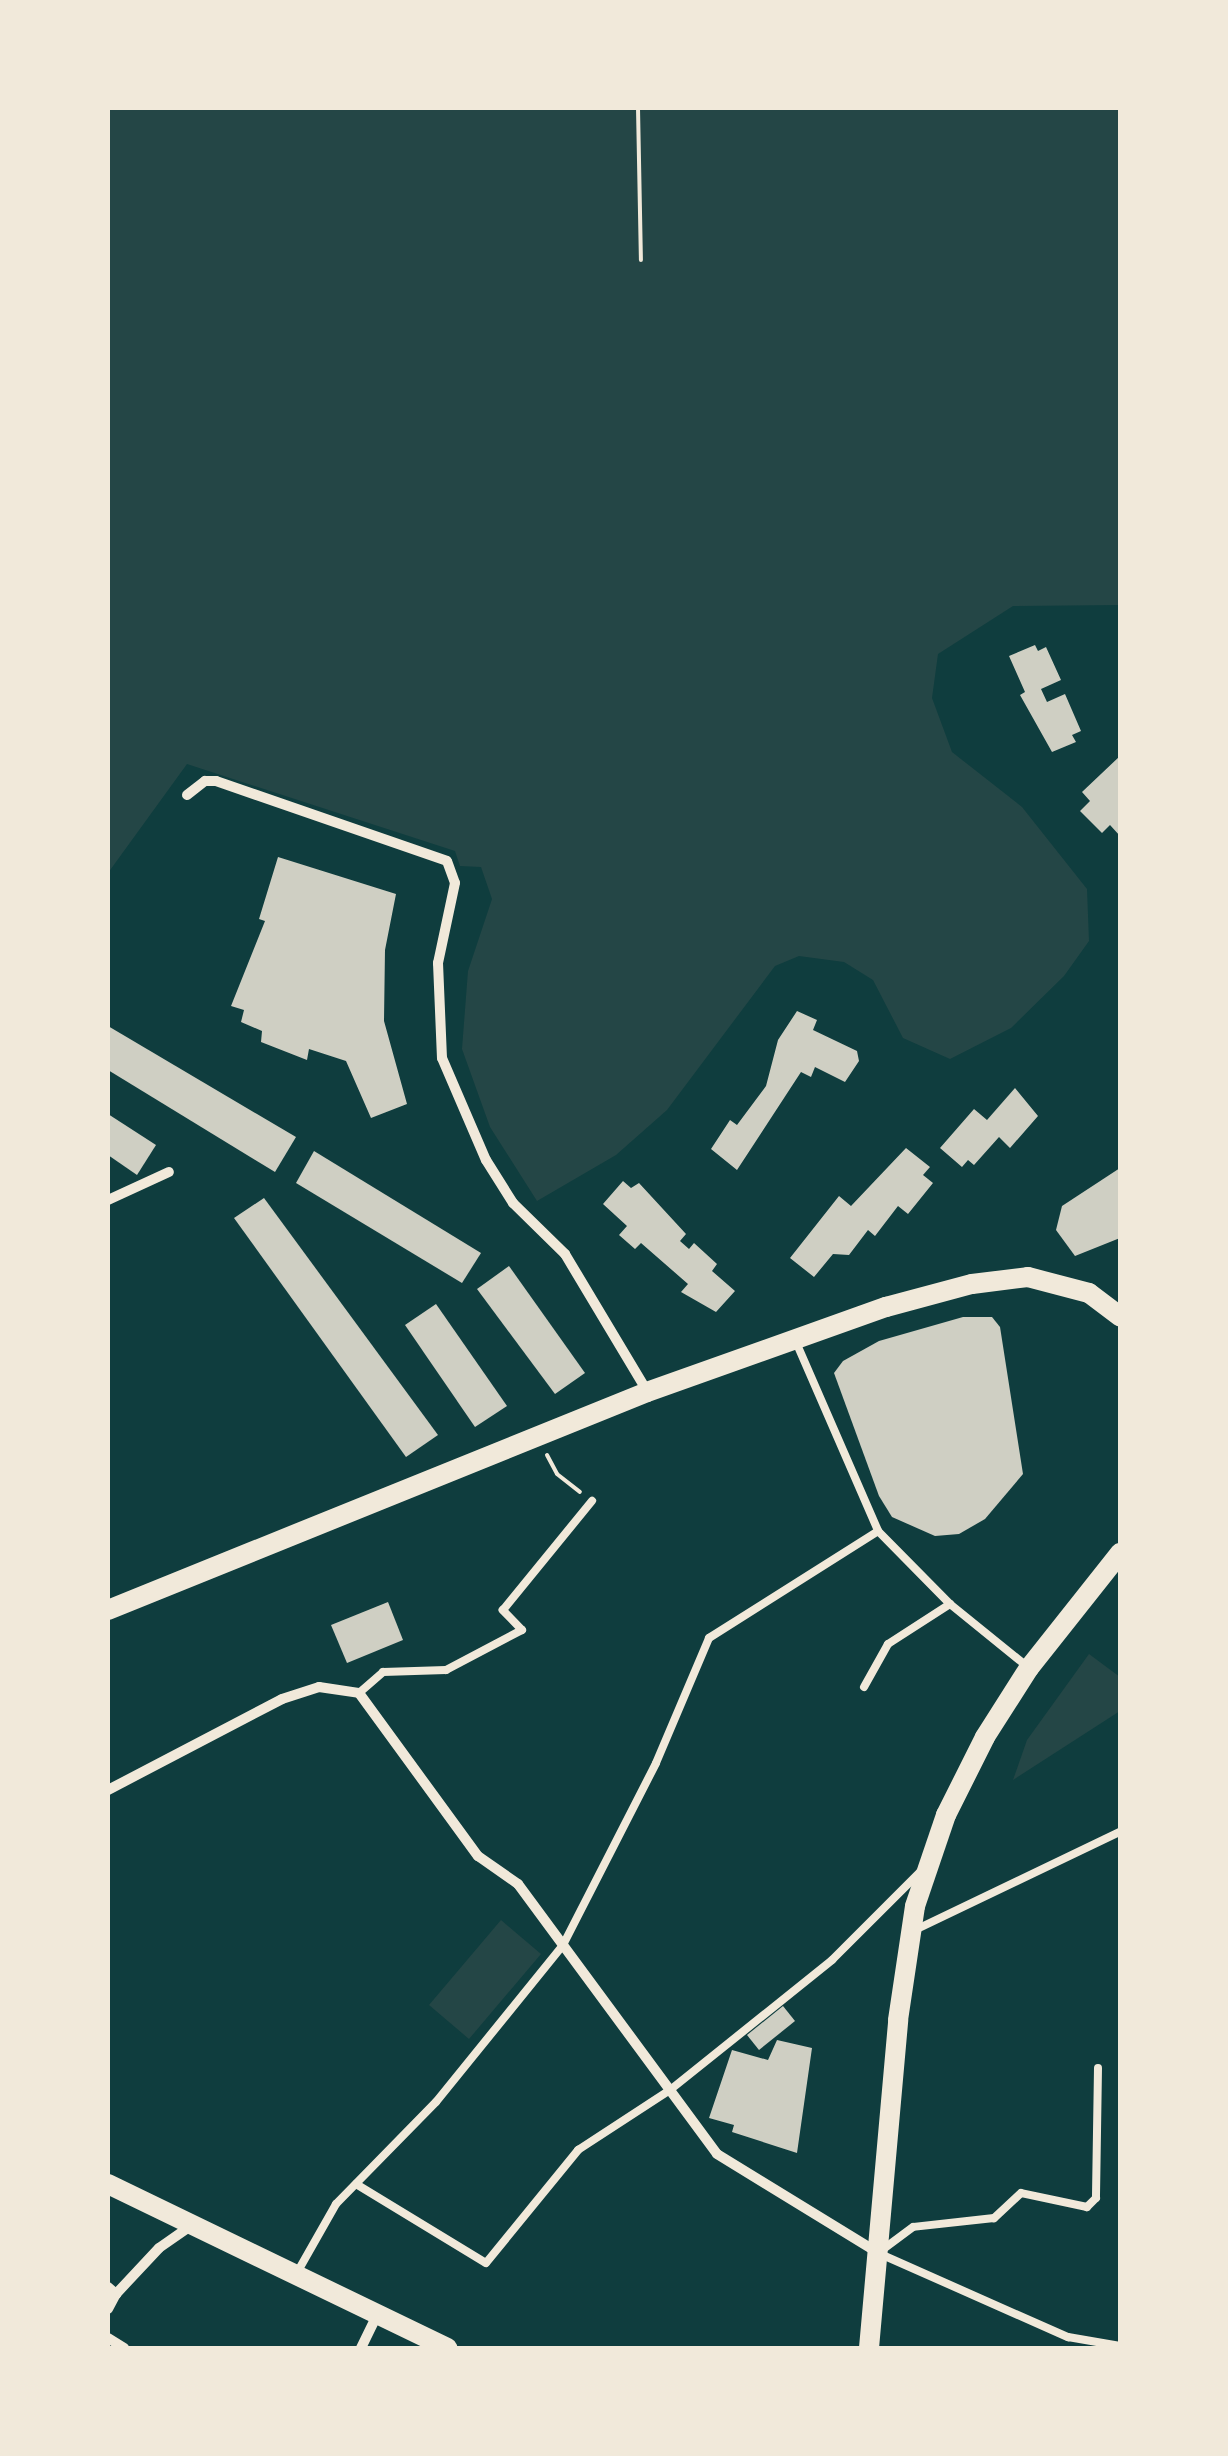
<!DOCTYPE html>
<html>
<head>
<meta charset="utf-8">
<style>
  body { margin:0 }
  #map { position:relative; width:1228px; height:2456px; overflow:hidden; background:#0f3d3e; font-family:"PT Serif",serif }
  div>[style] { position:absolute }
  .green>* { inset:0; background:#244646 }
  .building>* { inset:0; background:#cfcfc3 }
  .path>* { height:4px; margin:-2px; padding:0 2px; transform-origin:2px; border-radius:2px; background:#f1e9da }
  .service>* { height:8px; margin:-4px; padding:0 4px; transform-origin:4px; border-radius:4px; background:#f1e9da }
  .minor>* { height:10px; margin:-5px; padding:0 5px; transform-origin:5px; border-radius:5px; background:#f1e9da }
  .secondary>* { height:20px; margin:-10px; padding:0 10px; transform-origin:10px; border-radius:10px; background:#f1e9da }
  span { translate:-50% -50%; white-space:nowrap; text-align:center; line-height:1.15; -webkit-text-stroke:10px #f1e9da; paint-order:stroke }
  .frame { position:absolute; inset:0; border:110px solid #f1e9da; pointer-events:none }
</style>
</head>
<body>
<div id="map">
  <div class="green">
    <div style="clip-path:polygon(108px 108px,1120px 108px,1120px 605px,1013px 606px,938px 654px,932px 698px,952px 752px,1022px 807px,1087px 889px,1089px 941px,1064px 976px,1011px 1028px,950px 1059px,903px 1038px,873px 980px,844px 962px,799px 956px,775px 966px,667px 1110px,616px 1155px,537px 1201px,490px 1127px,462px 1049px,468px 971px,492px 899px,481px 867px,460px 866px,455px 851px,187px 764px,108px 873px)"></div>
    <div style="clip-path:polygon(1089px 1654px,1120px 1677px,1120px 1711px,1013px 1780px,1027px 1740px)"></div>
    <div style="clip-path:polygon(501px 1920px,541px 1954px,469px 2039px,429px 2005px)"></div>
  </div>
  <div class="building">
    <div style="clip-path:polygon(1035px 645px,1038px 651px,1046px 647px,1061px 680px,1041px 689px,1047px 702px,1065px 694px,1081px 731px,1072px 735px,1076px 742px,1052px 752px,1020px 695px,1025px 692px,1009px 656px)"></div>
    <div style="clip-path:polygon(1120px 756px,1120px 836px,1110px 825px,1102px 833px,1080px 811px,1090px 801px,1082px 792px)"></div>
    <div style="clip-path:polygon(278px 857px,396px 894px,385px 950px,384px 1021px,407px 1104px,371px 1118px,346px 1061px,309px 1049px,307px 1060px,261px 1042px,262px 1031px,241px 1022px,244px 1010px,231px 1006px,265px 921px,259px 919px)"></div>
    <div style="clip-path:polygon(797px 1011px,817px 1020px,813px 1030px,857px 1051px,859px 1061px,845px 1082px,815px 1067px,811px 1077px,801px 1072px,737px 1170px,711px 1149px,730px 1120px,737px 1125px,766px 1086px,778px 1040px)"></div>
    <div style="clip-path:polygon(108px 1026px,296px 1137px,275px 1172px,108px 1070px)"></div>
    <div style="clip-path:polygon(1015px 1088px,1038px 1116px,1010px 1148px,999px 1137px,974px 1165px,968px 1160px,962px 1167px,940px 1148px,974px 1109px,987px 1120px)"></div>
    <div style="clip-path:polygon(108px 1114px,156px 1145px,137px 1175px,108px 1155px)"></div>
    <div style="clip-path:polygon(906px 1148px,930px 1167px,923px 1175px,933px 1183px,908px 1214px,898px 1206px,875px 1236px,868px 1230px,849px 1255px,833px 1254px,814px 1277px,790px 1258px,839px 1196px,851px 1206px)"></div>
    <div style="clip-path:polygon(314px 1151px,481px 1253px,462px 1283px,296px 1183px)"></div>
    <div style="clip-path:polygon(1120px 1168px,1120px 1238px,1075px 1256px,1056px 1230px,1062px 1206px)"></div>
    <div style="clip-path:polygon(623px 1181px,631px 1188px,639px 1183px,686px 1234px,680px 1241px,689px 1249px,694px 1243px,717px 1264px,712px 1271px,735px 1291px,716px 1312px,681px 1292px,688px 1284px,641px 1243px,635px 1249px,619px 1235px,627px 1226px,603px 1204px)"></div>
    <div style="clip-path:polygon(264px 1198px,438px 1435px,406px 1457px,234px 1218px)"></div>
    <div style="clip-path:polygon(509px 1266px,585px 1373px,555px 1394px,477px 1289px)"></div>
    <div style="clip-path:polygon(436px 1304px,507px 1406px,475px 1427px,405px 1325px)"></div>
    <div style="clip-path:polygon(963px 1317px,992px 1317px,1000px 1327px,1023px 1474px,985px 1519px,959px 1534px,935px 1536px,892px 1517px,879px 1496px,834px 1373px,843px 1361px,879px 1341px)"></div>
    <div style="clip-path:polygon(388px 1602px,403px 1640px,347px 1663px,331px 1625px)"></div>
    <div style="clip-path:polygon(783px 2006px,795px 2021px,759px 2050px,747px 2035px)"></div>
    <div style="clip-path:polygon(777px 2040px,812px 2048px,797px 2153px,732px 2132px,734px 2125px,709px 2118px,732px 2050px,768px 2060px)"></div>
  </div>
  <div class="path">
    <div style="left:638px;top:108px;width:152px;rotate:88.9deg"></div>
    <div style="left:547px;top:1455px;width:21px;rotate:62deg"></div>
    <div style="left:557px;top:1474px;width:29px;rotate:38deg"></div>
  </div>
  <div class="service">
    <div style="left:796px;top:1342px;width:206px;rotate:66.5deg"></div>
    <div style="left:878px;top:1531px;width:103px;rotate:45.4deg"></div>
    <div style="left:950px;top:1604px;width:102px;rotate:39deg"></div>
    <div style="left:864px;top:1687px;width:49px;rotate:-60.8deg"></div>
    <div style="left:888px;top:1644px;width:74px;rotate:-32.8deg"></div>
    <div style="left:359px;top:1693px;width:32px;rotate:-41deg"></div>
    <div style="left:383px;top:1672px;width:63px;rotate:-1.8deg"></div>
    <div style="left:446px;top:1670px;width:86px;rotate:-27.8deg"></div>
    <div style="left:522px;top:1630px;width:28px;rotate:-134deg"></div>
    <div style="left:503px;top:1610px;width:141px;rotate:-50.8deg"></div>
    <div style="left:915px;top:1930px;width:227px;rotate:-25.6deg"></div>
    <div style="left:1098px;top:2068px;width:130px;rotate:90.9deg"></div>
    <div style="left:1096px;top:2198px;width:13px;rotate:135deg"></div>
    <div style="left:1087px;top:2207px;width:67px;rotate:-168deg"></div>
    <div style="left:1021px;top:2193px;width:37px;rotate:137deg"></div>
    <div style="left:994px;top:2218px;width:81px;rotate:173.7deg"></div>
    <div style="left:913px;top:2227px;width:44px;rotate:143.4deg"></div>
    <div style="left:878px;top:2253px;width:208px;rotate:23.9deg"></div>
    <div style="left:1068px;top:2337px;width:53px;rotate:9.8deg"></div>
    <div style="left:356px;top:2184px;width:152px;rotate:31.3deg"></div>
    <div style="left:486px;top:2263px;width:146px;rotate:-50.8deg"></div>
    <div style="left:578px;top:2150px;width:110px;rotate:-33.1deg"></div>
    <div style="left:670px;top:2090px;width:208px;rotate:-38.7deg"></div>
    <div style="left:832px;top:1960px;width:124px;rotate:-45deg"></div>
    <div style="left:298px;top:2271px;width:77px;rotate:-60.4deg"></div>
    <div style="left:336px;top:2204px;width:143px;rotate:-45.6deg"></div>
    <div style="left:436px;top:2102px;width:202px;rotate:-51deg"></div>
    <div style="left:563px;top:1945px;width:204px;rotate:-62.9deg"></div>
    <div style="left:656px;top:1763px;width:136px;rotate:-67deg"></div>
    <div style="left:709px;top:1638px;width:200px;rotate:-32.3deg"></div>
  </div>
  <div class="minor">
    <div style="left:187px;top:795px;width:23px;rotate:-38deg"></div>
    <div style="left:205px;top:781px;width:11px"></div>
    <div style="left:216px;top:781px;width:244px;rotate:19.1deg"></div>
    <div style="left:447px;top:861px;width:23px;rotate:70deg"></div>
    <div style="left:455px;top:883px;width:82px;rotate:102deg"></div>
    <div style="left:438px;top:963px;width:95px;rotate:87.6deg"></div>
    <div style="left:442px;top:1058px;width:111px;rotate:66.7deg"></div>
    <div style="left:486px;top:1160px;width:51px;rotate:57.9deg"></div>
    <div style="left:513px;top:1203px;width:73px;rotate:44.4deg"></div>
    <div style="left:565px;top:1254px;width:160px;rotate:59.1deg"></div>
    <div style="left:108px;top:1200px;width:67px;rotate:-24.7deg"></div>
    <div style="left:108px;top:1790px;width:196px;rotate:-27.6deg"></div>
    <div style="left:282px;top:1699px;width:39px;rotate:-18deg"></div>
    <div style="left:319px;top:1687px;width:40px;rotate:8.5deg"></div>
    <div style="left:359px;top:1693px;width:202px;rotate:53.9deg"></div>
    <div style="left:478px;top:1856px;width:49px;rotate:35deg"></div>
    <div style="left:518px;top:1884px;width:335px;rotate:53.6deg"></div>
    <div style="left:717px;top:2154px;width:188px;rotate:31.5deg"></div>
    <div style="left:108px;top:2287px;width:11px;rotate:41deg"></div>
    <div style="left:116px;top:2294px;width:63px;rotate:-46.9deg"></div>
    <div style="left:159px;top:2248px;width:40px;rotate:-34.9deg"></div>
    <div style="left:108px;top:2309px;width:17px;rotate:-62deg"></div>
    <div style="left:108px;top:2338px;width:19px;rotate:32deg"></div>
    <div style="left:361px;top:2348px;width:37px;rotate:-64deg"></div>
  </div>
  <div class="secondary">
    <div style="left:108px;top:1610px;width:581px;rotate:-22.02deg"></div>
    <div style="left:647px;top:1392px;width:254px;rotate:-19.6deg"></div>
    <div style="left:886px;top:1307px;width:89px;rotate:-15deg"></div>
    <div style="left:972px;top:1284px;width:56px;rotate:-7.1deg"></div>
    <div style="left:1028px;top:1277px;width:63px;rotate:14.7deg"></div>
    <div style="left:1089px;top:1293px;width:39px;rotate:37deg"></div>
    <div style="left:108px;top:2184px;width:377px;rotate:25.8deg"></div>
    <div style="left:869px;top:2348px;width:329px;rotate:-84.9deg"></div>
    <div style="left:898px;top:2020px;width:115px;rotate:-81.5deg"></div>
    <div style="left:915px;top:1906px;width:96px;rotate:-71.2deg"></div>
    <div style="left:946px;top:1815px;width:87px;rotate:-63.4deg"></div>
    <div style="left:985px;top:1737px;width:82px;rotate:-57.5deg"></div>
    <div style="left:1029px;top:1668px;width:147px;rotate:-51.6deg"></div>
  </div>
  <div class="frame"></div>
</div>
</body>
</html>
